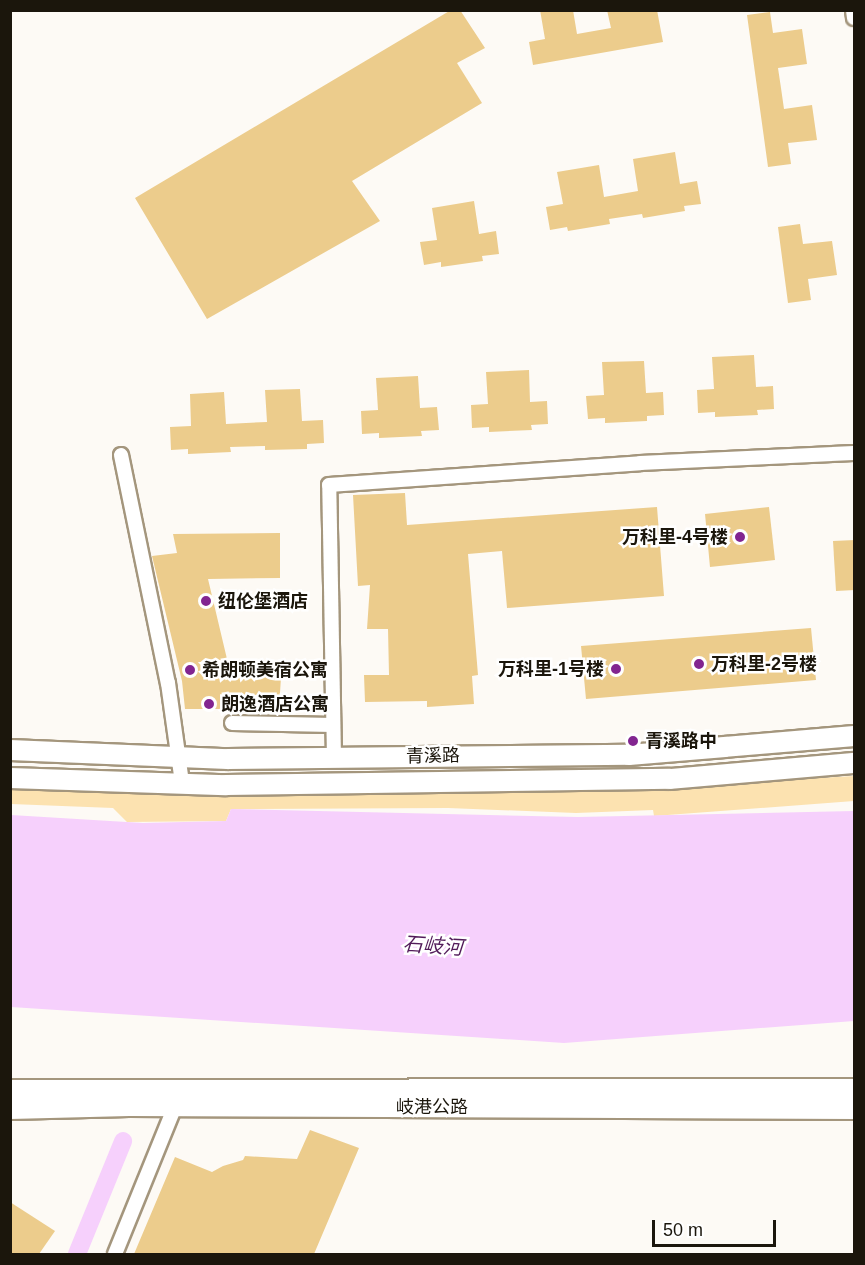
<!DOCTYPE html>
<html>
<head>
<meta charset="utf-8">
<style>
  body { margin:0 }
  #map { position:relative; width:865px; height:1265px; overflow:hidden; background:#fdfaf5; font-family:Helvetica,"Noto Sans SC",sans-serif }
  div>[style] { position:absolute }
  .green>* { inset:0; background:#fce2b0 }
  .water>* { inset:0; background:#f6d0fc }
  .canal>* { height:18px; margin:-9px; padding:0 9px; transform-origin:9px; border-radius:9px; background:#f6d0fc }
  .building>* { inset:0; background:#eccc8c }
  .roads { filter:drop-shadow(2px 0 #a4967d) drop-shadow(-2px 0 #a4967d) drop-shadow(0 2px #a4967d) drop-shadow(0 -2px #a4967d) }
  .street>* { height:14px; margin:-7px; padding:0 7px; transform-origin:7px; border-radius:7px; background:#fff }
  .secondary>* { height:20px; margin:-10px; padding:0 10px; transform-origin:10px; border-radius:10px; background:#fff }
  .dots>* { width:16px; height:16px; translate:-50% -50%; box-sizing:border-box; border:3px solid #fff; border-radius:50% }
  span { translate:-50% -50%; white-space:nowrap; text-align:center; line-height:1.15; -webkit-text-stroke:5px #fff; paint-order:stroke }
  .poi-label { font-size:18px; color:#1b160c; font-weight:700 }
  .right { translate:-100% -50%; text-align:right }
  .left { translate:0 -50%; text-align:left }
  .street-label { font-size:18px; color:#1b160c }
  .water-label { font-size:20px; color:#521b5a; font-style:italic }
  .frame { position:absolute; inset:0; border:12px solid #1b160c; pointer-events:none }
  .scale { position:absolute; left:652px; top:1220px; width:124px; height:27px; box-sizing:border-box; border:3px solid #1b160c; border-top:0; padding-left:8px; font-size:18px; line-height:21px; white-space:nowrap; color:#1b160c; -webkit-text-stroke:4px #fff; paint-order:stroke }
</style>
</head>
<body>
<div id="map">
  <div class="green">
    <div style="clip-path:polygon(854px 776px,854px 801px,654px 816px,653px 810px,576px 813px,448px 808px,231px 809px,226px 821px,127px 822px,113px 808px,11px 804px,11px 785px,576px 792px)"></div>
  </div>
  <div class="water">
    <div style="clip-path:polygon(231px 809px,578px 817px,854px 811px,854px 1021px,564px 1043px,11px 1007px,11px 815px,143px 823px,226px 821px)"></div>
  </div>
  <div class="canal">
    <div style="left:77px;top:1254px;width:122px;rotate:-67.8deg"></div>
  </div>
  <div class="building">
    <div style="clip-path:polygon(451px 10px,460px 10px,485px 48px,457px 63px,482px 103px,352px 181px,380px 221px,207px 319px,135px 198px)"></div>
    <div style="clip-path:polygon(540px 10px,573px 10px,577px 34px,611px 28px,607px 10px,657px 10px,663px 42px,533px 65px,529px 42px,545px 39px)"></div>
    <div style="clip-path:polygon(770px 12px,773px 33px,802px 29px,807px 64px,778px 68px,781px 88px,784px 109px,812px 105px,817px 140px,788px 143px,791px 164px,768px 167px,747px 15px)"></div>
    <div style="clip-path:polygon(675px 152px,680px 184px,697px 181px,701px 204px,684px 206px,685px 211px,643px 218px,642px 214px,609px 219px,610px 224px,568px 231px,567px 227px,550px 230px,546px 207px,563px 204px,557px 172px,599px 165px,604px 197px,638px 191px,633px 159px)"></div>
    <div style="clip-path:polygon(474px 201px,479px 234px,496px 231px,499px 254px,482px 256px,483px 261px,441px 267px,441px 262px,424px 265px,420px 242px,437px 240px,432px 208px)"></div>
    <div style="clip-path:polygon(800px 224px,803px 244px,832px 241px,837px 275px,808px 279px,811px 300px,788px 303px,778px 227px)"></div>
    <div style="clip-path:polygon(754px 355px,756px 387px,773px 386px,774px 409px,757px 410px,758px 415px,715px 417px,715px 412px,698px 413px,697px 390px,714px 389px,712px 357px)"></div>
    <div style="clip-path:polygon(644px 361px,646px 393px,663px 392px,664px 415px,647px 416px,647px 421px,605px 423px,605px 418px,588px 419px,586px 396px,604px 395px,602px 362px)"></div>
    <div style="clip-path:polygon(529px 370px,530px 402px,547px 401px,548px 424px,531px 425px,532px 430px,489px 432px,489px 427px,472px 428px,471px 405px,488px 404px,486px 372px)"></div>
    <div style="clip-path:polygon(418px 376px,420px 408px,437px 407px,439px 430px,421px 431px,422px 436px,379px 438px,379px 433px,362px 434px,361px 411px,378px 410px,376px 378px)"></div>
    <div style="clip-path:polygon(300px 389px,302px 421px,323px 420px,324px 443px,307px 444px,307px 449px,265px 450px,265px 446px,230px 447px,231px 452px,188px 454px,188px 449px,171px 450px,170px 427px,191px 426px,190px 394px,224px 392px,226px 424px,246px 423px,267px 422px,265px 390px)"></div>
    <div style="clip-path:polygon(405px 493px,407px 525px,657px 507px,664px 596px,507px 608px,502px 551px,468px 554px,478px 675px,472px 676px,474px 704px,427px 707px,427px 701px,365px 702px,364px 675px,389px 675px,388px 629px,367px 629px,370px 585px,358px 586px,353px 495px)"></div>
    <div style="clip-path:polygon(769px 507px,775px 560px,710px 567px,705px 514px)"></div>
    <div style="clip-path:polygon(280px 533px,280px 578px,208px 579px,227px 659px,282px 661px,279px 709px,185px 709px,182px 681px,152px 556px,177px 553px,173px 534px)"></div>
    <div style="clip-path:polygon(855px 540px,855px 590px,836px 591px,833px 541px)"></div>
    <div style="clip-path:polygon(811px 628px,816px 680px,586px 699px,581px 646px)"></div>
    <div style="clip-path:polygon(310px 1130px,359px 1148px,314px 1254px,134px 1254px,175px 1157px,212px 1172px,223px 1166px,243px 1160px,245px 1156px,297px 1159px)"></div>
    <div style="clip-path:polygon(10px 1202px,55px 1231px,39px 1254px,10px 1254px)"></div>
  </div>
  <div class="roads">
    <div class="street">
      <div style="left:853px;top:10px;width:8px;rotate:83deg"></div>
      <div style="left:121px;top:455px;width:233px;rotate:78.4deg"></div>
      <div style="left:168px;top:683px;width:101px;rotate:82deg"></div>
      <div style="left:232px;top:723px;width:101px;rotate:1.1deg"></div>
      <div style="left:334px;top:758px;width:273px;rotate:-91deg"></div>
      <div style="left:329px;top:485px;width:312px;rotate:-4deg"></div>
      <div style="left:640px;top:463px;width:214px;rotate:-2.7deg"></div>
      <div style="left:115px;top:1254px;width:165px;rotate:-67.9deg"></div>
    </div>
    <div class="secondary">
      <div style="left:10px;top:750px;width:218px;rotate:2.4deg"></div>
      <div style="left:228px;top:759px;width:401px;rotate:-0.6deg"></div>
      <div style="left:629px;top:755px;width:226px;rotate:-4.8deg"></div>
      <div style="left:10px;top:778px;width:216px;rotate:1.9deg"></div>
      <div style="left:226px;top:785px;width:444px;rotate:-0.8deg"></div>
      <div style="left:670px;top:779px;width:185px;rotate:-5deg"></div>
      <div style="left:10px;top:1090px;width:844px;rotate:-0.07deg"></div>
      <div style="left:10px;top:1109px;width:119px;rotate:-1.4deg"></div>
      <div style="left:129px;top:1106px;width:725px;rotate:0.24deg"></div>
    </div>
  </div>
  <div class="dots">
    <div style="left:740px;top:537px;background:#822590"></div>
    <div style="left:206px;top:601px;background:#822590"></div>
    <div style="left:699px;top:664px;background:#822590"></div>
    <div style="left:616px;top:669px;background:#822590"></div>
    <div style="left:190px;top:670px;background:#822590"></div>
    <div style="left:209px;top:704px;background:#822590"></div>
    <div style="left:633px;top:741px;background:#822590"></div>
  </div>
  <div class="poi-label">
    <span class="right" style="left:728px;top:537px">万科里-4号楼</span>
    <span class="left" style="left:218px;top:601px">纽伦堡酒店</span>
    <span class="left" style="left:711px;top:664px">万科里-2号楼</span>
    <span class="right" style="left:604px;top:669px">万科里-1号楼</span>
    <span class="left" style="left:202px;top:670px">希朗顿美宿公寓</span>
    <span class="left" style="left:221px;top:704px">朗逸酒店公寓</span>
    <span class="left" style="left:645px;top:741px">青溪路中</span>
  </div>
  <div class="street-label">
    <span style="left:433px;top:756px;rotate:-1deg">青溪路</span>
    <span style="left:432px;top:1107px">岐港公路</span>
  </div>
  <div class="water-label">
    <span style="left:433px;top:946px;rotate:4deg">石岐河</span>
  </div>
  <div class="frame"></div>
  <div class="scale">50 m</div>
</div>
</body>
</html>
